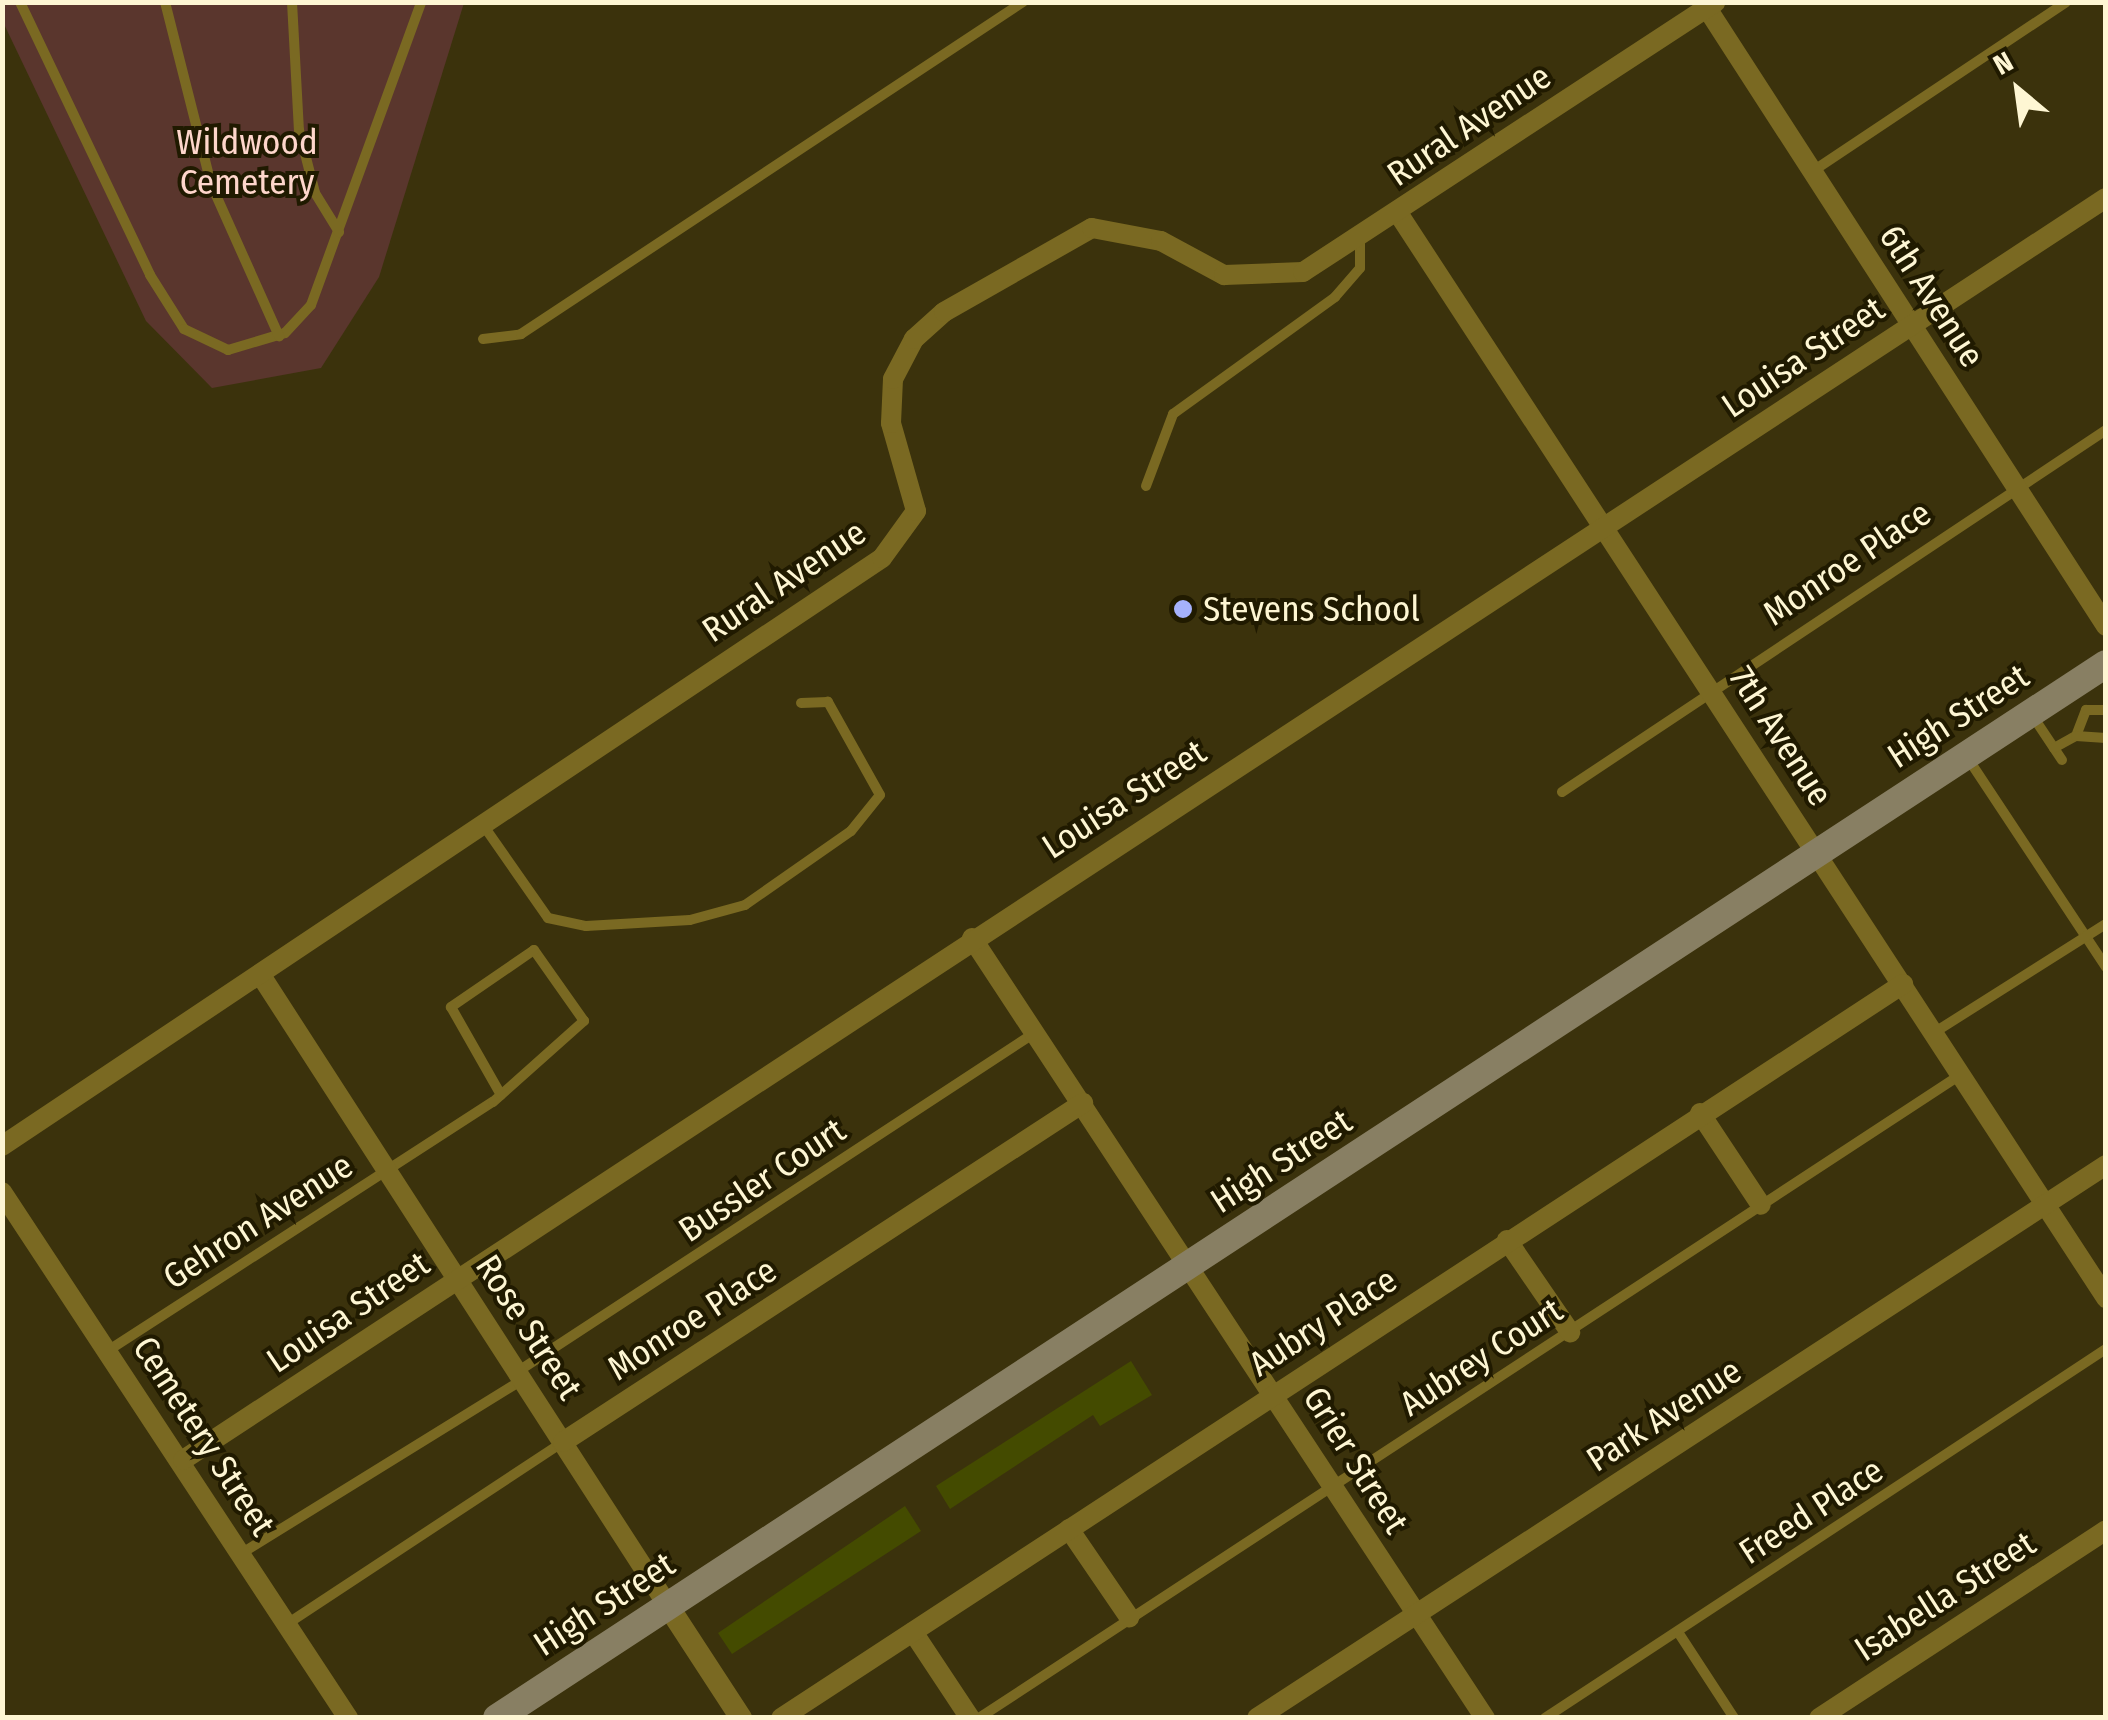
<!DOCTYPE html>
<html>
<head>
<meta charset="utf-8">
<style>
  body { margin:0 }
  #map { position:relative; width:2108px; height:1720px; overflow:hidden; background:#3b320c; font-family:"Fira Sans Condensed",sans-serif }
  div>[style] { position:absolute }
  .green>* { inset:0; background:#5a362d }
  .building>* { inset:0; background:#444b00 }
  .service>* { height:10px; margin:-5px; padding:0 5px; transform-origin:5px; border-radius:5px; background:#7a6922 }
  .minor>* { height:20px; margin:-10px; padding:0 10px; transform-origin:10px; border-radius:10px; background:#7a6922 }
  .tertiary>* { height:22px; margin:-11px; padding:0 11px; transform-origin:11px; border-radius:11px; background:#7a6922 }
  .secondary>* { height:28px; margin:-14px; padding:0 14px; transform-origin:14px; border-radius:14px; background:#887f63 }
  .dots>* { width:28px; height:28px; translate:-50% -50%; box-sizing:border-box; border:5px solid #201a00; border-radius:50% }
  span { translate:-50% -50%; white-space:nowrap; text-align:center; line-height:1.15; -webkit-text-stroke:8px #201a00; paint-order:stroke }
  .street-label { font-size:35px; color:#fef6d3 }
  .park-label { font-size:35px; color:#fed6cb }
  .poi-label { font-size:35px; color:#fef6d3 }
  .left { translate:0 -50%; text-align:left }
  .frame { position:absolute; inset:0; border:5px solid #fef6d3; pointer-events:none }
  .north { position:absolute; left:1968px; top:40px; width:100px; height:100px; -webkit-text-stroke:8px #201a00; paint-order:stroke; rotate:331deg; font-size:28px; font-weight:700; line-height:40px; text-align:center; color:#fef6d3 }
  .north::after { content:''; display:block; margin:auto; width:35px; height:45px; background:#fef6d3; clip-path:polygon(50% 0,100% 100%,50% 72%,0 100%) }
</style>
</head>
<body>
<div id="map">
  <div class="green">
    <div style="clip-path:polygon(3px 2px,464px 3px,379px 277px,321px 368px,212px 388px,146px 321px,3px 22px)"></div>
  </div>
  <div class="building">
    <div style="clip-path:polygon(1131px 1361px,1152px 1395px,1100px 1426px,1093px 1415px,950px 1509px,936px 1486px)"></div>
    <div style="clip-path:polygon(905px 1506px,921px 1531px,732px 1654px,718px 1633px)"></div>
  </div>
  <div class="service">
    <div style="left:20px;top:2px;width:302px;rotate:64.5deg"></div>
    <div style="left:150px;top:275px;width:64px;rotate:57.8deg"></div>
    <div style="left:184px;top:329px;width:49px;rotate:25.5deg"></div>
    <div style="left:228px;top:350px;width:59px;rotate:-16.6deg"></div>
    <div style="left:285px;top:333px;width:38px;rotate:-47deg"></div>
    <div style="left:311px;top:305px;width:322px;rotate:-70deg"></div>
    <div style="left:165px;top:2px;width:188px;rotate:75.8deg"></div>
    <div style="left:211px;top:184px;width:167px;rotate:65.9deg"></div>
    <div style="left:292px;top:2px;width:128px;rotate:86.9deg"></div>
    <div style="left:299px;top:130px;width:65px;rotate:75.7deg"></div>
    <div style="left:315px;top:193px;width:46px;rotate:58.4deg"></div>
    <div style="left:1813px;top:171px;width:304px;rotate:-33.7deg"></div>
    <div style="left:483px;top:339px;width:38px;rotate:-7deg"></div>
    <div style="left:521px;top:334px;width:602px;rotate:-33.48deg"></div>
    <div style="left:1146px;top:486px;width:77px;rotate:-69.4deg"></div>
    <div style="left:1173px;top:414px;width:200px;rotate:-35.8deg"></div>
    <div style="left:1335px;top:297px;width:38px;rotate:-49deg"></div>
    <div style="left:1360px;top:268px;width:30px;rotate:-90deg"></div>
    <div style="left:2032px;top:715px;width:54px;rotate:56.3deg"></div>
    <div style="left:2076px;top:736px;width:28px;rotate:-69deg"></div>
    <div style="left:2086px;top:710px;width:20px"></div>
    <div style="left:2054px;top:748px;width:25px;rotate:-29deg"></div>
    <div style="left:2076px;top:736px;width:30px;rotate:4deg"></div>
    <div style="left:1967px;top:757px;width:252px;rotate:56.5deg"></div>
    <div style="left:1562px;top:792px;width:653px;rotate:-33.64deg"></div>
    <div style="left:481px;top:822px;width:117px;rotate:55.1deg"></div>
    <div style="left:548px;top:918px;width:39px;rotate:12deg"></div>
    <div style="left:586px;top:926px;width:104px;rotate:-3.3deg"></div>
    <div style="left:690px;top:920px;width:57px;rotate:-15.3deg"></div>
    <div style="left:745px;top:905px;width:129px;rotate:-34.9deg"></div>
    <div style="left:851px;top:831px;width:46px;rotate:-51.1deg"></div>
    <div style="left:880px;top:795px;width:107px;rotate:-119.2deg"></div>
    <div style="left:828px;top:702px;width:27px;rotate:178deg"></div>
    <div style="left:1935px;top:1032px;width:202px;rotate:-32.3deg"></div>
    <div style="left:109px;top:1350px;width:457px;rotate:-32.9deg"></div>
    <div style="left:493px;top:1102px;width:122px;rotate:-41.7deg"></div>
    <div style="left:584px;top:1021px;width:87px;rotate:-125.2deg"></div>
    <div style="left:534px;top:950px;width:101px;rotate:145.5deg"></div>
    <div style="left:451px;top:1007px;width:101px;rotate:60.4deg"></div>
    <div style="left:517px;top:1372px;width:620px;rotate:-33.23deg"></div>
    <div style="left:242px;top:1553px;width:328px;rotate:-31.7deg"></div>
    <div style="left:287px;top:1624px;width:329px;rotate:-33.4deg"></div>
    <div style="left:1678px;top:1632px;width:103px;rotate:56.9deg"></div>
    <div style="left:979px;top:1718px;width:1173px;rotate:-33.24deg"></div>
    <div style="left:1545px;top:1718px;width:671px;rotate:-33.34deg"></div>
  </div>
  <div class="minor">
    <div style="left:1703px;top:2px;width:743px;rotate:57.14deg"></div>
    <div style="left:1398px;top:213px;width:1296px;rotate:56.87deg"></div>
    <div style="left:972px;top:938px;width:934px;rotate:56.67deg"></div>
    <div style="left:260px;top:974px;width:752px;rotate:57.15deg"></div>
    <div style="left:1700px;top:1113px;width:110px;rotate:56.5deg"></div>
    <div style="left:2px;top:1146px;width:1058px;rotate:-33.75deg"></div>
    <div style="left:882px;top:558px;width:58px;rotate:-54.1deg"></div>
    <div style="left:916px;top:511px;width:91px;rotate:-105.9deg"></div>
    <div style="left:891px;top:423px;width:44px;rotate:-87.4deg"></div>
    <div style="left:893px;top:379px;width:45px;rotate:-62.3deg"></div>
    <div style="left:914px;top:339px;width:40px;rotate:-42deg"></div>
    <div style="left:944px;top:312px;width:170px;rotate:-29.6deg"></div>
    <div style="left:1092px;top:228px;width:70px;rotate:10.7deg"></div>
    <div style="left:1161px;top:241px;width:72px;rotate:28.4deg"></div>
    <div style="left:1224px;top:275px;width:79px;rotate:-2.2deg"></div>
    <div style="left:1303px;top:272px;width:493px;rotate:-33.2deg"></div>
    <div style="left:2px;top:1192px;width:630px;rotate:56.66deg"></div>
    <div style="left:1507px;top:1240px;width:112px;rotate:55.6deg"></div>
    <div style="left:563px;top:1442px;width:621px;rotate:-33.1deg"></div>
    <div style="left:183px;top:1460px;width:2300px;rotate:-33.28deg"></div>
    <div style="left:1069px;top:1529px;width:107px;rotate:55.7deg"></div>
    <div style="left:913px;top:1632px;width:103px;rotate:56.5deg"></div>
    <div style="left:781px;top:1718px;width:1341px;rotate:-33.19deg"></div>
    <div style="left:1257px;top:1718px;width:1013px;rotate:-33.08deg"></div>
    <div style="left:1819px;top:1718px;width:343px;rotate:-33.2deg"></div>
  </div>
  <div class="tertiary">
    <div style="left:668px;top:1606px;width:134px;rotate:56.9deg"></div>
  </div>
  <div class="secondary">
    <div style="left:497px;top:1718px;width:1923px;rotate:-33.23deg"></div>
  </div>
  <div class="dots">
    <div style="left:1183px;top:609px;background:#a5b1fc"></div>
  </div>
  <div class="street-label">
    <span style="left:1469px;top:125px;rotate:-34deg">Rural Avenue</span>
    <span style="left:1932px;top:296px;rotate:57deg">6th Avenue</span>
    <span style="left:1803px;top:357px;rotate:-34deg">Louisa Street</span>
    <span style="left:1847px;top:563px;rotate:-34deg">Monroe Place</span>
    <span style="left:784px;top:581px;rotate:-34deg">Rural Avenue</span>
    <span style="left:1958px;top:716px;rotate:-33deg">High Street</span>
    <span style="left:1781px;top:736px;rotate:57deg">7th Avenue</span>
    <span style="left:1124px;top:799px;rotate:-33deg">Louisa Street</span>
    <span style="left:1281px;top:1161px;rotate:-33deg">High Street</span>
    <span style="left:762px;top:1180px;rotate:-34deg">Bussler Court</span>
    <span style="left:258px;top:1221px;rotate:-33deg">Gehron Avenue</span>
    <span style="left:348px;top:1312px;rotate:-34deg">Louisa Street</span>
    <span style="left:692px;top:1319px;rotate:-33deg">Monroe Place</span>
    <span style="left:1323px;top:1322px;rotate:-33deg">Aubry Place</span>
    <span style="left:529px;top:1327px;rotate:57deg">Rose Street</span>
    <span style="left:1481px;top:1357px;rotate:-33deg">Aubrey Court</span>
    <span style="left:1664px;top:1415px;rotate:-33deg">Park Avenue</span>
    <span style="left:204px;top:1436px;rotate:57deg">Cemetery Street</span>
    <span style="left:1356px;top:1460px;rotate:58deg">Grier Street</span>
    <span style="left:1811px;top:1511px;rotate:-33deg">Freed Place</span>
    <span style="left:1945px;top:1596px;rotate:-33deg">Isabella Street</span>
    <span style="left:604px;top:1604px;rotate:-33deg">High Street</span>
  </div>
  <div class="park-label">
    <span style="left:247px;top:162px">Wildwood<br>Cemetery</span>
  </div>
  <div class="poi-label">
    <span class="left" style="left:1203px;top:609px">Stevens School</span>
  </div>
  <div class="frame"></div>
  <div class="north">N</div>
</div>
</body>
</html>
